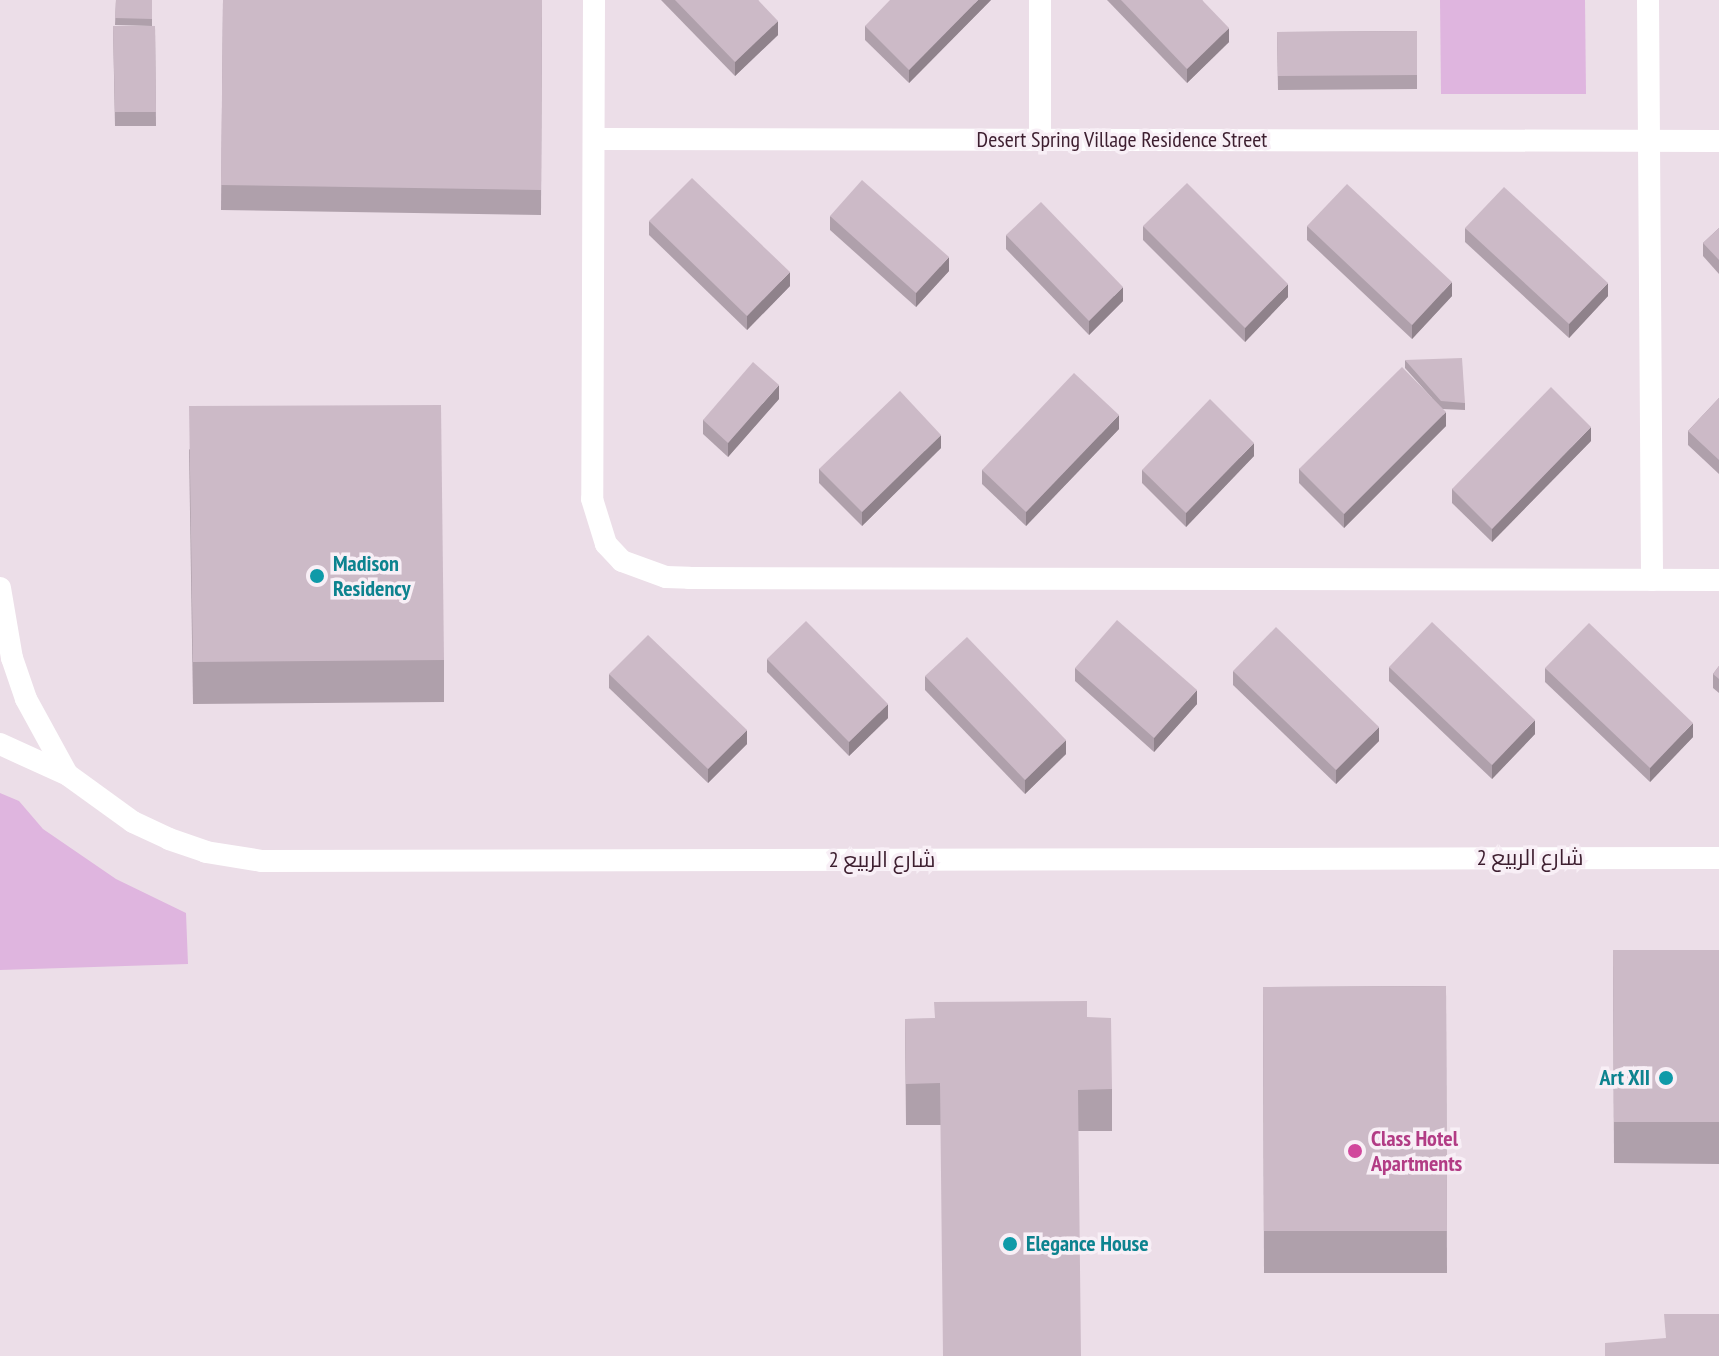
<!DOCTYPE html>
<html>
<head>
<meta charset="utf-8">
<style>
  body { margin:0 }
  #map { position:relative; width:1719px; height:1356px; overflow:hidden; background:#ecdee8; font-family:"PT Sans Narrow",Cairo,sans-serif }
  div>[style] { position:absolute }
  .green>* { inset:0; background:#dfb5df }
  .minor>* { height:22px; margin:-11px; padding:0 11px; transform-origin:11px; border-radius:11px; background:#fff }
  .wall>* { inset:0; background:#afa0ab }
  .shaded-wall>* { inset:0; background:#8f828b }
  .building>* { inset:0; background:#ccbac7 }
  .dots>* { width:22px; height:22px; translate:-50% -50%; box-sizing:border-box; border:4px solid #f8eff6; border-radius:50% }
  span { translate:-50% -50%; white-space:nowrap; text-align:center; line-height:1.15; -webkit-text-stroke:7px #f8eff6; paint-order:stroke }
  .street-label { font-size:22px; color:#3d1e2f }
  .culture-label { font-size:22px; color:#0d838f; font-weight:700 }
  .left { translate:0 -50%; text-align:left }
  .right { translate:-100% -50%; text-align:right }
  .hotel-label { font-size:22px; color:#b23c85; font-weight:700 }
</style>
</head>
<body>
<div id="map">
  <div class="green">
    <div style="clip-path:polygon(1440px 0,1585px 0,1586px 94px,1441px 94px)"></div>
    <div style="clip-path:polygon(0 793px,19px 801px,43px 829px,116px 879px,186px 913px,188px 964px,0 970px)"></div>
  </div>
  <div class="minor">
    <div style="left:594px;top:0;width:499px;rotate:90.2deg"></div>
    <div style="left:592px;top:499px;width:47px;rotate:72.7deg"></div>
    <div style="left:606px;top:544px;width:23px;rotate:47deg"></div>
    <div style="left:622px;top:561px;width:47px;rotate:20deg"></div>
    <div style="left:666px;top:577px;width:23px;rotate:2deg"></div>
    <div style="left:689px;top:578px;width:1030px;rotate:0.11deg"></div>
    <div style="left:1648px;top:0;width:580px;rotate:89.6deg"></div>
    <div style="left:594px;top:139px;width:1125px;rotate:0.1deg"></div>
    <div style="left:1040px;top:140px;width:140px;rotate:-90deg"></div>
    <div style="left:0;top:588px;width:71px;rotate:80.3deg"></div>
    <div style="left:12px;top:658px;width:43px;rotate:71.1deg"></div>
    <div style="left:26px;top:699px;width:85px;rotate:61.3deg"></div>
    <div style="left:0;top:744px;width:75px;rotate:24.5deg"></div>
    <div style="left:68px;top:775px;width:80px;rotate:35.9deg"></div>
    <div style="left:133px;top:822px;width:40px;rotate:25deg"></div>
    <div style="left:169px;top:839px;width:39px;rotate:19deg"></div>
    <div style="left:206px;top:852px;width:57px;rotate:9.1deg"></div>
    <div style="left:262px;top:861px;width:1457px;rotate:-0.12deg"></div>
  </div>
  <div class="wall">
    <div style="clip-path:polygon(116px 0,152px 0,152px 26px,115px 25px)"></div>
    <div style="clip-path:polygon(223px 0,542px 0,541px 215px,221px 210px)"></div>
    <div style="clip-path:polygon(661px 0,758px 0,778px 35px,735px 76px)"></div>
    <div style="clip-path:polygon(991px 0,909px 83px,865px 40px,865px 26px)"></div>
    <div style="clip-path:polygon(1107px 0,1202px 0,1229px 42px,1187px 83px)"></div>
    <div style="clip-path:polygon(113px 26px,155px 26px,156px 126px,115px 126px)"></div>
    <div style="clip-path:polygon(1417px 31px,1417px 89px,1278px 90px,1277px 32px)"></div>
    <div style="clip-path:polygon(830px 216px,949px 271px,916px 307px,830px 230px)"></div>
    <div style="clip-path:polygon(649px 221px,790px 286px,747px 330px,649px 235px)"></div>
    <div style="clip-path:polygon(1143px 226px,1288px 297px,1245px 342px,1143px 240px)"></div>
    <div style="clip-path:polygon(1307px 226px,1452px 296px,1412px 339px,1307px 240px)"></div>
    <div style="clip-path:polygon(1465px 228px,1608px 296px,1569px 338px,1465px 242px)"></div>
    <div style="clip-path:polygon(1719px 228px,1719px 274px,1703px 256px,1703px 243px)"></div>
    <div style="clip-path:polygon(1006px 235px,1123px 301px,1089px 335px,1006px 249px)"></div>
    <div style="clip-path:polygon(1405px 360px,1465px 403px,1465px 410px,1442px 409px,1446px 426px,1344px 528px,1299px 483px,1299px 469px,1432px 398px,1405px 368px)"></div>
    <div style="clip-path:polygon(1719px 398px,1719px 474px,1688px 445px,1688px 431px)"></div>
    <div style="clip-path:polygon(779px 399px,728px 457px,703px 434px,703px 420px)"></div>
    <div style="clip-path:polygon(1119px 429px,1026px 526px,982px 484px,982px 470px)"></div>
    <div style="clip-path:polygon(1591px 441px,1492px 542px,1452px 503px,1452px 489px)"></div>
    <div style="clip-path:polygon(941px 448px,862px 526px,819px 483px,819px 469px)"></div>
    <div style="clip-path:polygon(189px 449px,444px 660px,444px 702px,193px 704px)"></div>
    <div style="clip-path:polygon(1254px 456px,1186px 527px,1142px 483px,1142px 470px)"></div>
    <div style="clip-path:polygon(767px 659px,888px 718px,849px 756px,767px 672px)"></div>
    <div style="clip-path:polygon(1719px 666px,1719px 693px,1713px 688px,1713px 674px)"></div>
    <div style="clip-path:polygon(1389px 667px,1535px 734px,1492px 779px,1389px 681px)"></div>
    <div style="clip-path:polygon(1075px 668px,1197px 704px,1154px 752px,1075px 681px)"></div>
    <div style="clip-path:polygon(1545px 668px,1693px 737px,1650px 782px,1545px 682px)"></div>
    <div style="clip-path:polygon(1233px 671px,1379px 741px,1336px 784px,1233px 685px)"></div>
    <div style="clip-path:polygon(609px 674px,747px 744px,708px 783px,609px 688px)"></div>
    <div style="clip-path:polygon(925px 676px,1066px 754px,1025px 794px,925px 690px)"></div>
    <div style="clip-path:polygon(1613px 950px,1719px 950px,1719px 1164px,1614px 1163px)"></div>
    <div style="clip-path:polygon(1446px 986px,1447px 1273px,1264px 1273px,1263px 987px)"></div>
    <div style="clip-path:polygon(1087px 1017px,1112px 1089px,1112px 1131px,1078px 1131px,940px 1125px,906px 1125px,905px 1019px)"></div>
  </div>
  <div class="shaded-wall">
    <div style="clip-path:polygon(978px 0,991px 0,909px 83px,909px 70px)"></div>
    <div style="clip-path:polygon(778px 21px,778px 35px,735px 76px,735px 62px)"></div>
    <div style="clip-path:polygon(1229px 28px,1229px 42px,1187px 83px,1187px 69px)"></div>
    <div style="clip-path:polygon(949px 257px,949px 271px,916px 307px,916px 293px)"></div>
    <div style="clip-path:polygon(790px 272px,790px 286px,747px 330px,747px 316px)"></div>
    <div style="clip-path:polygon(1452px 282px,1452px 296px,1412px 339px,1412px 325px)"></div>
    <div style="clip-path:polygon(1608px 283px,1608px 296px,1569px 338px,1569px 324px)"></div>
    <div style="clip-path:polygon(1288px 284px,1288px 297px,1245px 342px,1245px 328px)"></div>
    <div style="clip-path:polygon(1123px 287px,1123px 301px,1089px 335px,1089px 321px)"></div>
    <div style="clip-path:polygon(779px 385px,779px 399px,728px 457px,728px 443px)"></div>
    <div style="clip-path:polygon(1446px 412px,1446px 426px,1344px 528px,1344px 514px)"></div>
    <div style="clip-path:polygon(1119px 415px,1119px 429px,1026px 526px,1026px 512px)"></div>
    <div style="clip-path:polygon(1591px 427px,1591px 441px,1492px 542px,1492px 529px)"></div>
    <div style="clip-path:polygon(941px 435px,941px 448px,862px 526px,862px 512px)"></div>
    <div style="clip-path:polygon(1254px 443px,1254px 456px,1186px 527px,1186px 513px)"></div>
    <div style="clip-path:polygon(1197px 690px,1197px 704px,1154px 752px,1154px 738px)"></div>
    <div style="clip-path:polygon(888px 704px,888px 718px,849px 756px,849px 742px)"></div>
    <div style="clip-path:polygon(1535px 720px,1535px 734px,1492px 779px,1492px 765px)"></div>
    <div style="clip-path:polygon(1693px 723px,1693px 737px,1650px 782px,1650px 768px)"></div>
    <div style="clip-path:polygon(1379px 727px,1379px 741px,1336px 784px,1336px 770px)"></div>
    <div style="clip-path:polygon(747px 730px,747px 744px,708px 783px,708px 769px)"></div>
    <div style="clip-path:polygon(1066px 740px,1066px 754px,1025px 794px,1025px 780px)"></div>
  </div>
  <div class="building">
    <div style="clip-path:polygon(116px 0,152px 0,152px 19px,115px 18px)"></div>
    <div style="clip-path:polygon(223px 0,542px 0,541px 190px,221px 185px)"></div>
    <div style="clip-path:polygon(675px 0,758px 0,778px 21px,735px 62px)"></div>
    <div style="clip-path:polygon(890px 0,978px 0,909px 70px,865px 26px)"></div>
    <div style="clip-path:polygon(1121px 0,1202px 0,1229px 28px,1187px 69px)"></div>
    <div style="clip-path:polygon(113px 26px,155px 26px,156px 112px,115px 112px)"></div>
    <div style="clip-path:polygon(1417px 31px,1417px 75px,1278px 76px,1277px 32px)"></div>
    <div style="clip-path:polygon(692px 178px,790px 272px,747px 316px,649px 221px)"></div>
    <div style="clip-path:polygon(862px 180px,949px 257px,916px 293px,830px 216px)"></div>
    <div style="clip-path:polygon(1187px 183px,1288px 284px,1245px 328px,1143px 226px)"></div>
    <div style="clip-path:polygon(1347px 184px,1452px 282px,1412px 325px,1307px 226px)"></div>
    <div style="clip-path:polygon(1504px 187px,1608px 283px,1569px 324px,1465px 228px)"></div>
    <div style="clip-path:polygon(1041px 202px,1123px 287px,1089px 321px,1006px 235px)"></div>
    <div style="clip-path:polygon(1719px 228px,1719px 260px,1703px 243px)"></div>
    <div style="clip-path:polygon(1462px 358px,1465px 403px,1441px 401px,1405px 360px)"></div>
    <div style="clip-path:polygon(753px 362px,779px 385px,728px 443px,703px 420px)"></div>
    <div style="clip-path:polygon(1402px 367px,1446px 412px,1344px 514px,1299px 469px)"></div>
    <div style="clip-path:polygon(1074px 373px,1119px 415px,1026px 512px,982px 470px)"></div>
    <div style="clip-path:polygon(1551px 387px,1591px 427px,1492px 529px,1452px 489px)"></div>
    <div style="clip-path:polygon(900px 391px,941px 435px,862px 512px,819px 469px)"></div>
    <div style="clip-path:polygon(1719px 398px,1719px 460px,1688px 431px)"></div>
    <div style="clip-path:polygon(1210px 399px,1254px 443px,1186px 513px,1142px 470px)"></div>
    <div style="clip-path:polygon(441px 405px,444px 660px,193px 662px,189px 406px)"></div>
    <div style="clip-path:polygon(1117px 620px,1197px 690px,1154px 738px,1075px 668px)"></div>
    <div style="clip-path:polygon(806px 621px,888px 704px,849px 742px,767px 659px)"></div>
    <div style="clip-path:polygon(1432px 622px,1535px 720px,1492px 765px,1389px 667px)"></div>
    <div style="clip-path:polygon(1589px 623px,1693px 723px,1650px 768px,1545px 668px)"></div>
    <div style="clip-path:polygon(1276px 627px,1379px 727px,1336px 770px,1233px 671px)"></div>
    <div style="clip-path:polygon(648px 635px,747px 730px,708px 769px,609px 674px)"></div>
    <div style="clip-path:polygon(967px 637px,1066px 740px,1025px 780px,925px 676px)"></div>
    <div style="clip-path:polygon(1719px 666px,1719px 679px,1713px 674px)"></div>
    <div style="clip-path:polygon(1613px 950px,1719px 950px,1719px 1122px,1614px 1122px)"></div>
    <div style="clip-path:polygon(1446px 986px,1447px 1231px,1264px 1231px,1263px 987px)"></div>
    <div style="clip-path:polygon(1087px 1001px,1087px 1017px,1111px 1018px,1112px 1089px,1078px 1090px,1081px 1356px,943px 1356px,940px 1083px,906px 1084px,905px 1019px,935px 1018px,934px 1002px)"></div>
    <div style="clip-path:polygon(1664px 1314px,1719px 1314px,1719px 1356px,1605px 1356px,1605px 1343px,1666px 1338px)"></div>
  </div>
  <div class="dots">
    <div style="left:317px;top:576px;background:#0f9aa8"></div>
    <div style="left:1666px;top:1078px;background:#0f9aa8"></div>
    <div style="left:1355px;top:1151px;background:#d1479c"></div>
    <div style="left:1010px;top:1244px;background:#0f9aa8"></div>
  </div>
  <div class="street-label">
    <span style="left:1122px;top:140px">Desert Spring Village Residence Street</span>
    <span style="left:1530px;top:858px">شارع الربيع 2</span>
    <span style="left:882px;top:860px">شارع الربيع 2</span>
  </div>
  <div class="culture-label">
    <span class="left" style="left:333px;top:576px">Madison<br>Residency</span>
    <span class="right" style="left:1650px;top:1078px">Art XII</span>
    <span class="left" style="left:1026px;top:1244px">Elegance House</span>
  </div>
  <div class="hotel-label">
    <span class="left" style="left:1371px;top:1151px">Class Hotel<br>Apartments</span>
  </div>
</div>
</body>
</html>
